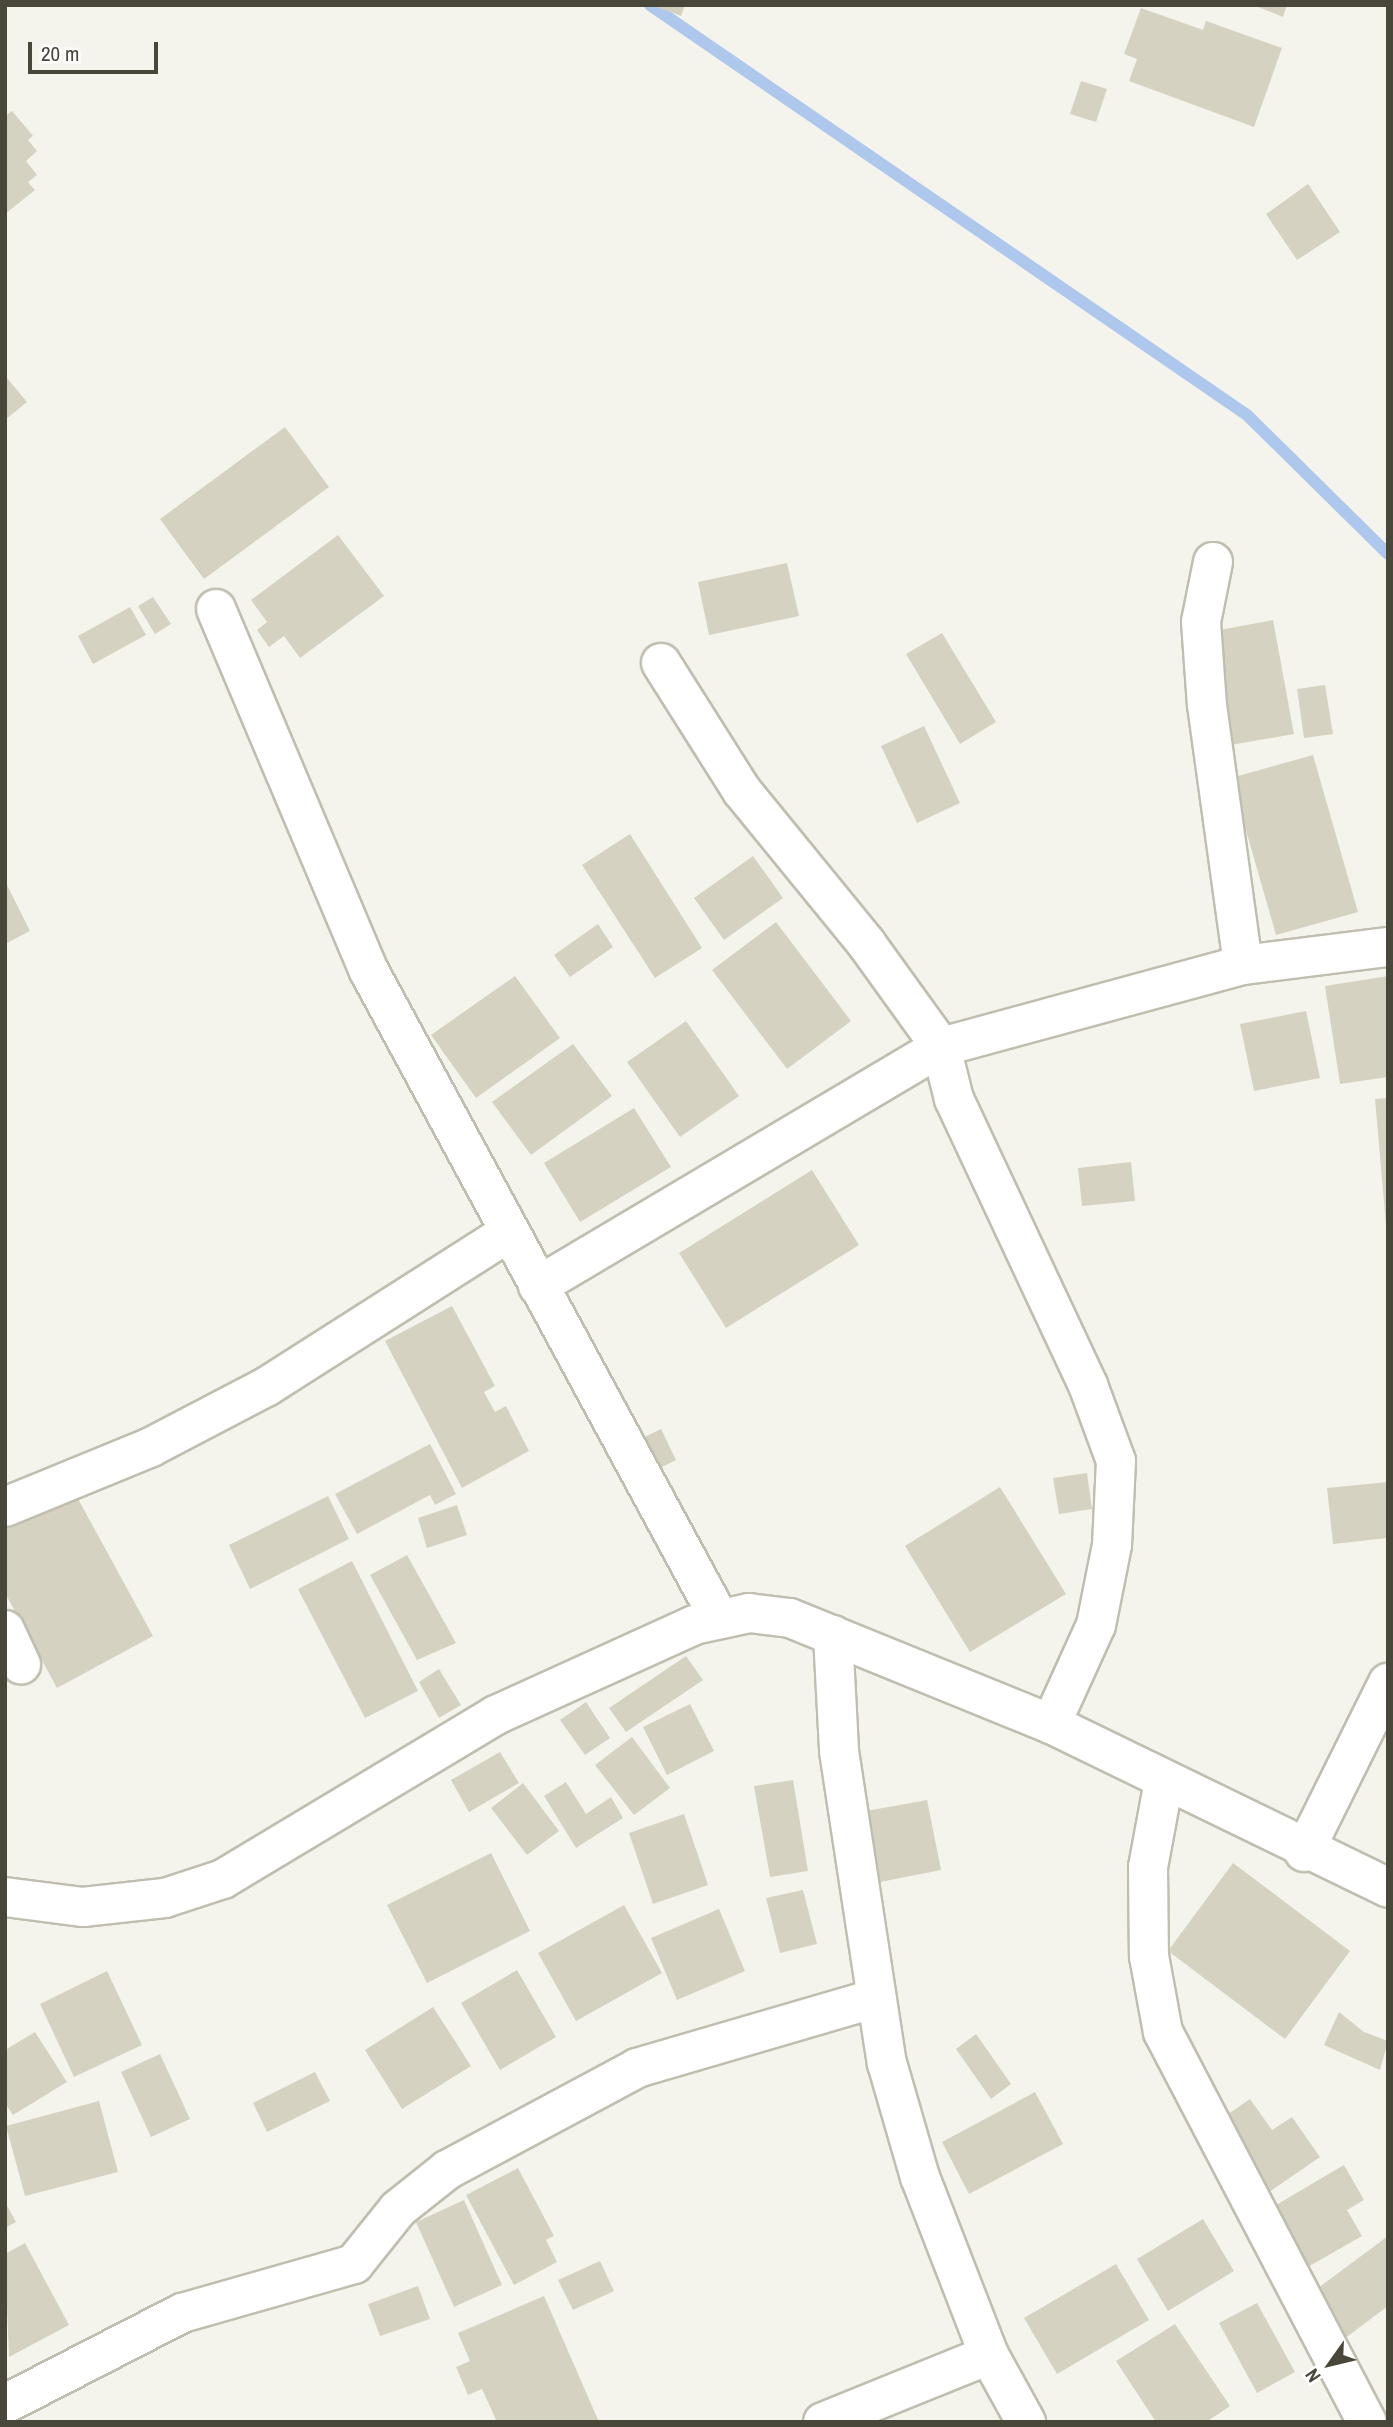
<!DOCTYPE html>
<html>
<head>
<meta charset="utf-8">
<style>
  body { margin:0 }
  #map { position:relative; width:1393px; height:2427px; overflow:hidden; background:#f5f4ec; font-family:"Archivo Narrow",sans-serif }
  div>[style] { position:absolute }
  .stream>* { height:12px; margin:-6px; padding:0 6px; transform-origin:6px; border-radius:6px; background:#aec7ed }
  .building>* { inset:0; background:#d6d2c2 }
  .roads { filter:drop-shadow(2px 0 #c0beaf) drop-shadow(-2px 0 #c0beaf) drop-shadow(0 2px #c0beaf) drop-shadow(0 -2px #c0beaf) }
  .minor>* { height:38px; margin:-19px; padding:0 19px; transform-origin:19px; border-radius:19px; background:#fff }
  span { translate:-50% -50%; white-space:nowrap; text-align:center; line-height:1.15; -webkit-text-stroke:5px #fff; paint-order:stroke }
  .frame { position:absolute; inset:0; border:7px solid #49463a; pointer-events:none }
  .north { position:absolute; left:1295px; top:2329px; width:70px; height:70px; -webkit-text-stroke:5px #fff; paint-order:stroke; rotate:236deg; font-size:19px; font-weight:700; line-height:28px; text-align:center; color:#49463a }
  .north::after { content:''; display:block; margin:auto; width:24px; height:32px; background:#49463a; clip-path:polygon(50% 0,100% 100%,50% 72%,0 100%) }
  .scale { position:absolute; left:28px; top:42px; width:130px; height:32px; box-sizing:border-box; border:4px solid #49463a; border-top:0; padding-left:9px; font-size:21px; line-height:24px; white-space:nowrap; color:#49463a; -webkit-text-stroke:5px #fff; paint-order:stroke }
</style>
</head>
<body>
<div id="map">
  <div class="stream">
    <div style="left:650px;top:5px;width:724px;rotate:34.48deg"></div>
    <div style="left:1247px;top:415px;width:198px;rotate:44.6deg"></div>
  </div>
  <div class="building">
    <div style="clip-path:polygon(651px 5px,685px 5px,681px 16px)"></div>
    <div style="clip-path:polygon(1253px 5px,1287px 5px,1283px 17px)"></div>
    <div style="clip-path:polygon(1141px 8px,1203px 30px,1206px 21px,1282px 48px,1254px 127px,1129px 81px,1137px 59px,1124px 54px)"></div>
    <div style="clip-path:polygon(1081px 81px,1107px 89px,1096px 122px,1070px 114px)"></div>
    <div style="clip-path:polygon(12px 111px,33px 136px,28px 140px,37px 151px,26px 161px,37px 175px,28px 182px,35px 190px,5px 214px,5px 116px)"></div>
    <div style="clip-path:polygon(1308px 184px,1340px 232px,1297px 260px,1266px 214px)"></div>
    <div style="clip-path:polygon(7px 378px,27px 402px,5px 420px,5px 380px)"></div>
    <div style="clip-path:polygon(285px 427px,329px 487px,204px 579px,160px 519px)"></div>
    <div style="clip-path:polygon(338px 535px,384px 596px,300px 658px,284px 636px,269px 647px,257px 630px,267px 622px,251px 600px)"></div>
    <div style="clip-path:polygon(787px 563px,799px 616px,709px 635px,698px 582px)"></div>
    <div style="clip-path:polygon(153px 597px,171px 624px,155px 634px,138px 606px)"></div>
    <div style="clip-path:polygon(130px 607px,146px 635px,93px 664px,78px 636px)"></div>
    <div style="clip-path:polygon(1273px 620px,1294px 734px,1225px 746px,1204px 633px)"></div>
    <div style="clip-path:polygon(942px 633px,996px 722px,960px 744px,906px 654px)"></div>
    <div style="clip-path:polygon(1325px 685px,1333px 734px,1304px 738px,1297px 689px)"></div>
    <div style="clip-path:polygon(924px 726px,960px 803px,917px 823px,881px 746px)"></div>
    <div style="clip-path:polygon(1313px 755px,1358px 912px,1276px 935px,1231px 778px)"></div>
    <div style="clip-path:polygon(630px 834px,702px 948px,655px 978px,582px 865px)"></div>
    <div style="clip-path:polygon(753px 856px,783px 898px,724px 940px,694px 898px)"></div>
    <div style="clip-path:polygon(5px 881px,30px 931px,5px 944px)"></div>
    <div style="clip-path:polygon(776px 922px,851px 1021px,787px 1069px,712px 970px)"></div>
    <div style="clip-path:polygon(598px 924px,613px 947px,570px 977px,554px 955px)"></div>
    <div style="clip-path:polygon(515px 976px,560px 1038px,476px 1098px,431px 1035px)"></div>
    <div style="clip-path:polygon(1388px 976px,1388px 1077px,1340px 1084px,1325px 986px)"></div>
    <div style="clip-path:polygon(1306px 1011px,1320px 1078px,1254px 1091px,1240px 1024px)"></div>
    <div style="clip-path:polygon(686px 1021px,739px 1096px,680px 1137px,627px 1062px)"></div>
    <div style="clip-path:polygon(573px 1044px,612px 1096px,531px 1155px,492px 1102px)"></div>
    <div style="clip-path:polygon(1388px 1098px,1388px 1225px,1386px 1225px,1375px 1099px)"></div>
    <div style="clip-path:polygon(634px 1108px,671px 1167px,580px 1222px,544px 1163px)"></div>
    <div style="clip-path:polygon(1131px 1162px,1135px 1201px,1082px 1206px,1078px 1168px)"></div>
    <div style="clip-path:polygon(812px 1170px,859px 1245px,726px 1328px,679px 1253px)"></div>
    <div style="clip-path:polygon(452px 1306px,495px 1386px,484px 1392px,495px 1412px,506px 1406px,529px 1451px,462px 1488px,385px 1341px)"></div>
    <div style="clip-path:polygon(661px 1429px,676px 1460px,646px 1475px,630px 1444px)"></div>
    <div style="clip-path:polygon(430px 1444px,456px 1494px,435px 1505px,430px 1495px,357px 1534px,335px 1494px)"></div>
    <div style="clip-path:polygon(1087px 1473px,1092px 1509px,1059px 1514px,1053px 1478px)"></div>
    <div style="clip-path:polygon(1388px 1482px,1388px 1538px,1333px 1544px,1327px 1488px)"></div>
    <div style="clip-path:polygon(71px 1486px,153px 1636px,57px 1688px,5px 1593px,5px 1522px)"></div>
    <div style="clip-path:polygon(1000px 1487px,1066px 1594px,970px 1652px,905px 1546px)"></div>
    <div style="clip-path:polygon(328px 1496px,349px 1539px,250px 1589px,229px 1545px)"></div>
    <div style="clip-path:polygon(457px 1505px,467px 1535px,427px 1548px,418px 1518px)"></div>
    <div style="clip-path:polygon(407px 1555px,456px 1643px,417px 1660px,370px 1575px)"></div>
    <div style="clip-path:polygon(352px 1561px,418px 1691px,365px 1718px,298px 1589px)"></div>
    <div style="clip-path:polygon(686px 1656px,703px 1680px,626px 1732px,609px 1708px)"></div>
    <div style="clip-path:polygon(439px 1669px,461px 1705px,439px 1718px,419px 1682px)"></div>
    <div style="clip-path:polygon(586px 1702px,610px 1738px,585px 1755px,560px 1720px)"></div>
    <div style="clip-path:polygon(690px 1704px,714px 1751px,667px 1775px,643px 1727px)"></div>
    <div style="clip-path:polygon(632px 1737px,670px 1788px,634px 1815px,595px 1765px)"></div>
    <div style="clip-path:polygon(500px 1752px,519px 1783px,469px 1812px,451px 1780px)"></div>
    <div style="clip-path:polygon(793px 1780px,808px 1871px,770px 1877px,754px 1786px)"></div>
    <div style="clip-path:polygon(566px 1782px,586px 1814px,611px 1797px,623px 1818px,576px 1848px,544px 1796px)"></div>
    <div style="clip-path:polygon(523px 1783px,559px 1831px,527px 1855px,491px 1808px)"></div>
    <div style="clip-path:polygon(927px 1800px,941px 1870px,870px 1884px,855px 1813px)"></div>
    <div style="clip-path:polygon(684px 1814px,708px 1885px,653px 1904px,629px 1833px)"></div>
    <div style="clip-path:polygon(491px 1853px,530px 1931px,427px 1983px,387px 1905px)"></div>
    <div style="clip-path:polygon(1233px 1863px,1350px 1951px,1285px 2039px,1168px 1951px)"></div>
    <div style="clip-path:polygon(803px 1890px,817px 1944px,780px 1953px,766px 1898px)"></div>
    <div style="clip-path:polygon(624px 1905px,662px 1973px,576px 2021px,538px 1953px)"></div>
    <div style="clip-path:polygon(719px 1909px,745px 1971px,677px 2000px,651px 1938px)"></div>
    <div style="clip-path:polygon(517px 1970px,556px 2037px,500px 2070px,461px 2003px)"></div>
    <div style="clip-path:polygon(107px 1971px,142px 2045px,74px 2077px,40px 2004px)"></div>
    <div style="clip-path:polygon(433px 2007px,471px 2066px,402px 2109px,365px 2050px)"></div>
    <div style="clip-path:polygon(1339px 2012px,1364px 2032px,1388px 2041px,1380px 2070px,1324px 2045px)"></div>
    <div style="clip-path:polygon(35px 2032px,67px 2082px,13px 2115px,5px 2103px,5px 2050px)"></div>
    <div style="clip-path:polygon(976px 2034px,1011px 2084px,991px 2099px,956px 2049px)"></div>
    <div style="clip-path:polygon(160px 2054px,190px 2119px,151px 2137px,121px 2072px)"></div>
    <div style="clip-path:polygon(315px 2072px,330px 2101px,267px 2132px,253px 2103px)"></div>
    <div style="clip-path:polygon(1035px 2092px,1063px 2144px,969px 2194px,942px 2142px)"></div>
    <div style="clip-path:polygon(1250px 2099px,1272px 2130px,1292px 2117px,1320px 2157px,1268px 2193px,1218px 2121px)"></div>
    <div style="clip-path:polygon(99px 2101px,118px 2172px,25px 2196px,6px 2126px)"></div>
    <div style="clip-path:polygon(1344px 2165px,1364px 2200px,1347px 2210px,1362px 2236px,1306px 2268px,1271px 2208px)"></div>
    <div style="clip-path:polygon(518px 2168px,554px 2236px,546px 2240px,557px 2262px,514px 2285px,466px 2195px)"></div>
    <div style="clip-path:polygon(464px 2200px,502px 2285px,454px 2307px,416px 2222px)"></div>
    <div style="clip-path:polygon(5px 2202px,16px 2222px,5px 2228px)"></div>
    <div style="clip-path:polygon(1203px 2219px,1234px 2271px,1168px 2311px,1137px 2259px)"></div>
    <div style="clip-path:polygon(1388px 2236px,1388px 2306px,1344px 2339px,1310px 2294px)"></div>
    <div style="clip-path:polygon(25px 2243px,69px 2325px,9px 2357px,5px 2254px)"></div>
    <div style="clip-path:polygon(600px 2261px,614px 2291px,573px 2310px,558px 2280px)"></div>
    <div style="clip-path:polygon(1116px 2264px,1149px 2320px,1057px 2374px,1024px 2318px)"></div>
    <div style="clip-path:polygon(418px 2286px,430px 2319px,380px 2336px,368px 2304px)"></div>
    <div style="clip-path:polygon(544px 2296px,599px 2422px,497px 2422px,482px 2389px,468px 2395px,456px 2367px,470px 2361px,458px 2333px)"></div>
    <div style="clip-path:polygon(1257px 2303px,1295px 2372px,1257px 2393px,1219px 2323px)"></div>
    <div style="clip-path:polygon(1175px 2324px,1230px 2406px,1206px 2422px,1156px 2422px,1116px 2361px)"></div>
  </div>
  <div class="roads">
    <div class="minor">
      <div style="left:1213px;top:562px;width:61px;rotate:101.3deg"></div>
      <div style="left:1201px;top:622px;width:83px;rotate:85.9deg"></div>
      <div style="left:1207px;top:705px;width:262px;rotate:82.1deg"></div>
      <div style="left:216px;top:609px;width:393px;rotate:67.1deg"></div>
      <div style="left:369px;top:971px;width:736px;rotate:61.59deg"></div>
      <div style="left:661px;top:663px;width:151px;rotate:57.7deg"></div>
      <div style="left:742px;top:791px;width:196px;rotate:50.8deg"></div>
      <div style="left:866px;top:943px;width:128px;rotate:54.2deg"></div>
      <div style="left:941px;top:1047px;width:54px;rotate:76deg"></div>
      <div style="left:954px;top:1099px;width:316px;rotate:64.9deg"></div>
      <div style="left:1088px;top:1385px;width:81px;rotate:69.8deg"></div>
      <div style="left:1116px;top:1461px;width:84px;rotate:92.7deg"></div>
      <div style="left:1112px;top:1545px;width:82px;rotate:101.3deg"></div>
      <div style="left:1096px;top:1625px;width:109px;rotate:114.4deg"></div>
      <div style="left:538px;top:1286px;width:469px;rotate:-30.7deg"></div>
      <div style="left:941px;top:1047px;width:313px;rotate:-15.2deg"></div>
      <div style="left:1243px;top:965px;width:146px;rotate:-7.1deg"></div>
      <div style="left:5px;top:1507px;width:158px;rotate:-22.3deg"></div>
      <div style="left:151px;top:1447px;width:130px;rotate:-27.6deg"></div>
      <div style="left:266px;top:1387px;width:288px;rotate:-32.5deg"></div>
      <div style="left:5px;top:1630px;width:38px;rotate:65deg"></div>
      <div style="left:833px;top:1635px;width:116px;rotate:87deg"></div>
      <div style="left:839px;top:1751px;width:316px;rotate:81.3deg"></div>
      <div style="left:887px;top:2063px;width:119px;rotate:73.9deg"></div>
      <div style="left:920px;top:2177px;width:191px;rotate:68.8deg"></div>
      <div style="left:989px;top:2355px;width:77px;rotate:61.1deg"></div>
      <div style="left:1164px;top:1781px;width:87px;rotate:100.5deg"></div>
      <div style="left:1148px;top:1867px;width:89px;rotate:89.4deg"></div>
      <div style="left:1149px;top:1956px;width:77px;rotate:79.6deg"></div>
      <div style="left:1163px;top:2032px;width:440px;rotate:62.4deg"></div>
      <div style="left:1304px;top:1852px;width:189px;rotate:-63.6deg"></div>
      <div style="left:5px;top:1897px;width:79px;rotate:7.3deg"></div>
      <div style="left:83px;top:1907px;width:82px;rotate:-6.3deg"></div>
      <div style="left:165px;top:1898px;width:61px;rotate:-18.1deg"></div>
      <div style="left:223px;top:1879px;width:318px;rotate:-31deg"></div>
      <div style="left:496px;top:1715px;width:217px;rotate:-24.4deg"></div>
      <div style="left:694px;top:1625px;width:56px;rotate:-12.3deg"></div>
      <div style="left:749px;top:1613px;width:41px;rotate:7deg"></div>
      <div style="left:790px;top:1618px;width:282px;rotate:22.1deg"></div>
      <div style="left:1051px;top:1724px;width:375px;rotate:25.9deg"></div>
      <div style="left:5px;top:2404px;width:199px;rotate:-27.2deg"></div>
      <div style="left:182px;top:2313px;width:179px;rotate:-15.9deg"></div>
      <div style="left:354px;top:2264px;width:70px;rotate:-51.3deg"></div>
      <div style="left:398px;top:2209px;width:63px;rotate:-38.5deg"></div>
      <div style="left:447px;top:2170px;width:216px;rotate:-28.2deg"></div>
      <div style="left:637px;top:2068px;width:246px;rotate:-16.3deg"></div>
      <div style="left:823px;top:2422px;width:179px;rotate:-22deg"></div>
    </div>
  </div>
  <div class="frame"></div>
  <div class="north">N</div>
  <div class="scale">20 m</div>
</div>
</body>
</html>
